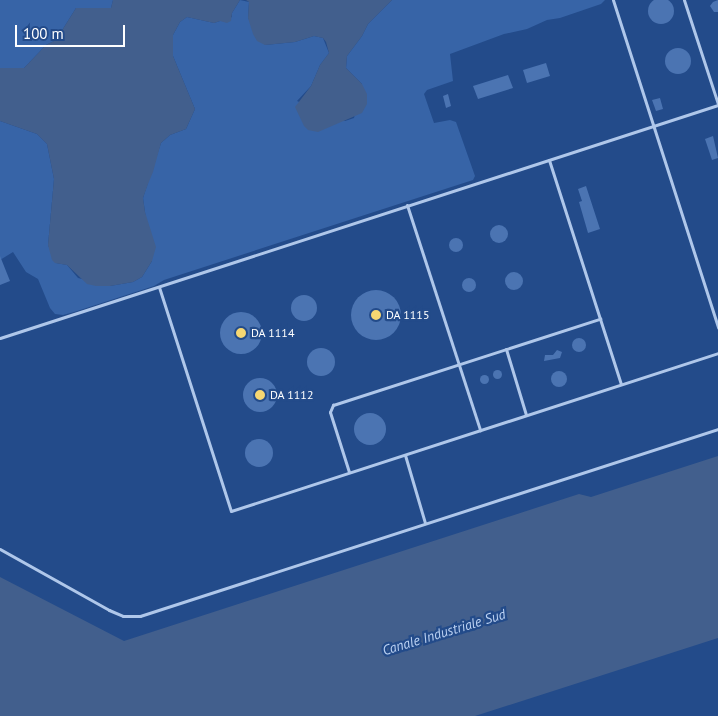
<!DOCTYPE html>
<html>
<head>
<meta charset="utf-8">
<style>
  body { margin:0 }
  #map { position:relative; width:718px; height:716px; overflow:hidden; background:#234b8a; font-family:"PT Sans",sans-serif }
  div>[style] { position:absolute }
  .green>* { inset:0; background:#3764a7 }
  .water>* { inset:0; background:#425f8d }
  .building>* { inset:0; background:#4b74b2 }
  .round { border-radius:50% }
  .lane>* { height:3px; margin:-1.5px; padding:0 1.5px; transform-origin:1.5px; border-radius:1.5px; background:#afc7ea }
  .dots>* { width:14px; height:14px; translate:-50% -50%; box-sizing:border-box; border:2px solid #234b8a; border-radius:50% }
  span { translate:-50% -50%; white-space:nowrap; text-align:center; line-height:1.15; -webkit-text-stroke:4.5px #234b8a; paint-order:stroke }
  .poi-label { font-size:12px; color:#fff }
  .left { translate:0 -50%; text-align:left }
  .water-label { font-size:14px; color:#bbd1f2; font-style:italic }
  .scale { position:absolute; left:15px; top:25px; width:110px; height:22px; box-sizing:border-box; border:2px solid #fff; border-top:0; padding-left:6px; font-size:15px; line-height:18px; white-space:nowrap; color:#fff; -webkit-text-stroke:4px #234b8a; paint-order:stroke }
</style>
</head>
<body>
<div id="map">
  <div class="green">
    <div style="clip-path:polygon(0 0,113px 0,111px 8px,76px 8px,56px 40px,46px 45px,24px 68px,11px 69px,0 68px)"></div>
    <div style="clip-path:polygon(240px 0,249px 2px,248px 18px,265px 45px,295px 42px,314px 36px,323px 38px,329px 53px,320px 65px,311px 86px,297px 101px,345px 121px,354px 118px,362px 84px,346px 68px,347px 56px,362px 36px,368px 24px,392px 0,605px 0,601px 4px,560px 18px,547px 20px,527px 29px,504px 34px,450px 54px,453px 81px,427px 90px,424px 94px,434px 123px,450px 120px,456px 122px,475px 176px,473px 180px,164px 280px,154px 286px,74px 312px,63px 315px,55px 314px,50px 308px,38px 279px,26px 272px,13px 252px,0 260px,0 121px,37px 134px,47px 144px,54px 179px,48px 245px,56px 263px,67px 265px,78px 278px,110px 286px,133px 282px,142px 277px,152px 261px,143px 198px,161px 143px,170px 135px,186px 129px,195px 109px,173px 56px,173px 35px,180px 22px,187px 17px,214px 23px,232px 17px,232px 13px)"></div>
  </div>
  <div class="water">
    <div style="clip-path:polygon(113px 0,240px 0,232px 13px,231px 21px,227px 23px,220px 21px,214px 23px,187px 17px,180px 22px,173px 35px,173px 56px,195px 109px,186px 129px,170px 135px,161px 143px,153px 172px,148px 184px,143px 198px,145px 212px,156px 247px,152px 261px,142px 277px,133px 282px,110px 286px,96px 286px,87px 284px,67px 265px,55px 263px,52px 260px,48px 245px,54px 179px,47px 144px,37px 134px,0 121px,0 68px,24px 68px,46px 45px,56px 40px,76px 8px,111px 8px)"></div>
    <div style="clip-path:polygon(246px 0,392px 0,368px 24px,362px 36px,347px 56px,346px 68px,362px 84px,367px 94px,367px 104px,362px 113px,318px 132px,308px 130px,304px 126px,295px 107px,311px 86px,320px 65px,329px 53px,326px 42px,323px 38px,314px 36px,295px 42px,265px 45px,257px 41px,253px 34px,248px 18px,249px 2px)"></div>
    <div style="clip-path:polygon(718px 456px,718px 638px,475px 716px,0 716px,0 577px,124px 641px,579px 494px,591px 497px)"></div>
  </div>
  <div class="building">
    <div class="round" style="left:648px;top:-2px;width:26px;height:26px"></div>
    <div style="clip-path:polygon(718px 0,718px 12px,714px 12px,710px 6px,713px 2px)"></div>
    <div class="round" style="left:665px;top:48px;width:26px;height:26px"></div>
    <div style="clip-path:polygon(546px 63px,550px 76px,527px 83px,523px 70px)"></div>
    <div style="clip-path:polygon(508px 75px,513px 88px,478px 99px,473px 86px)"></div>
    <div style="clip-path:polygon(448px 94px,451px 106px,446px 108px,443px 96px)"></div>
    <div style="clip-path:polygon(660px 98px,663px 109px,656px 111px,652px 100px)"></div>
    <div style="clip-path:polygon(713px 136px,718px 158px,712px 160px,705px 139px)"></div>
    <div style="clip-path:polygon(586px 186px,600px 229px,588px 233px,579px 202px,582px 201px,578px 189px)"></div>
    <div class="round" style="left:490px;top:225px;width:18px;height:18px"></div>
    <div class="round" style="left:449px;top:238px;width:14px;height:14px"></div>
    <div style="clip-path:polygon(0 256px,10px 281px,0 285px)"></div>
    <div class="round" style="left:505px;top:272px;width:18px;height:18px"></div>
    <div class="round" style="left:462px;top:278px;width:14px;height:14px"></div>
    <div class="round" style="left:351px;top:290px;width:50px;height:50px"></div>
    <div class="round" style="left:291px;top:295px;width:26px;height:26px"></div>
    <div class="round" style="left:220px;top:312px;width:42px;height:42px"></div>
    <div class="round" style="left:572px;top:338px;width:14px;height:14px"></div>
    <div class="round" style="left:307px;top:348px;width:28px;height:28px"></div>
    <div style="clip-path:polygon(557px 350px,562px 352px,560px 358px,544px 361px,545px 355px,553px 355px)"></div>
    <div class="round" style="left:492.5px;top:369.5px;width:9px;height:9px"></div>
    <div class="round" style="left:551px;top:371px;width:16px;height:16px"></div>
    <div class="round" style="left:479.5px;top:374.5px;width:9px;height:9px"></div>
    <div class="round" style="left:243px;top:378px;width:34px;height:34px"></div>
    <div class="round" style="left:354px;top:413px;width:32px;height:32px"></div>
    <div class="round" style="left:245px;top:439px;width:28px;height:28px"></div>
  </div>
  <div class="lane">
    <div style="left:613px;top:0;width:344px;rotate:72.2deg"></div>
    <div style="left:684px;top:0;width:109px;rotate:71.9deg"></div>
    <div style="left:549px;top:160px;width:235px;rotate:72.2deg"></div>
    <div style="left:407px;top:205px;width:237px;rotate:72deg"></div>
    <div style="left:159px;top:287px;width:235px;rotate:72.2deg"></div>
    <div style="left:231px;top:511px;width:512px;rotate:-17.97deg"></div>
    <div style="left:0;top:338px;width:755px;rotate:-17.98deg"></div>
    <div style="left:506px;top:349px;width:69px;rotate:73.1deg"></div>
    <div style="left:405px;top:455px;width:71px;rotate:73.6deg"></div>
    <div style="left:349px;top:472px;width:63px;rotate:-107.6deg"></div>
    <div style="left:330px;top:412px;width:8px;rotate:-67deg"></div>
    <div style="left:333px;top:405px;width:281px;rotate:-17.9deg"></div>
    <div style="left:0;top:549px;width:125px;rotate:29.2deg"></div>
    <div style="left:109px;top:610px;width:15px;rotate:23deg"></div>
    <div style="left:123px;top:616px;width:17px"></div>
    <div style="left:140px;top:616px;width:607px;rotate:-17.93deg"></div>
  </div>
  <div class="dots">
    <div style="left:376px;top:315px;background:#f6d772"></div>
    <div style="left:241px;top:333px;background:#f6d772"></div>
    <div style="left:260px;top:395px;background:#f6d772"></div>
  </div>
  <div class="poi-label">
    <span class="left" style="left:386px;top:315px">DA 1115</span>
    <span class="left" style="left:251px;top:333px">DA 1114</span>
    <span class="left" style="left:270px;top:395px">DA 1112</span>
  </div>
  <div class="water-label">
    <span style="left:444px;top:632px;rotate:-17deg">Canale Industriale Sud</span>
  </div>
  <div class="scale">100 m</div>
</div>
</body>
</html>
